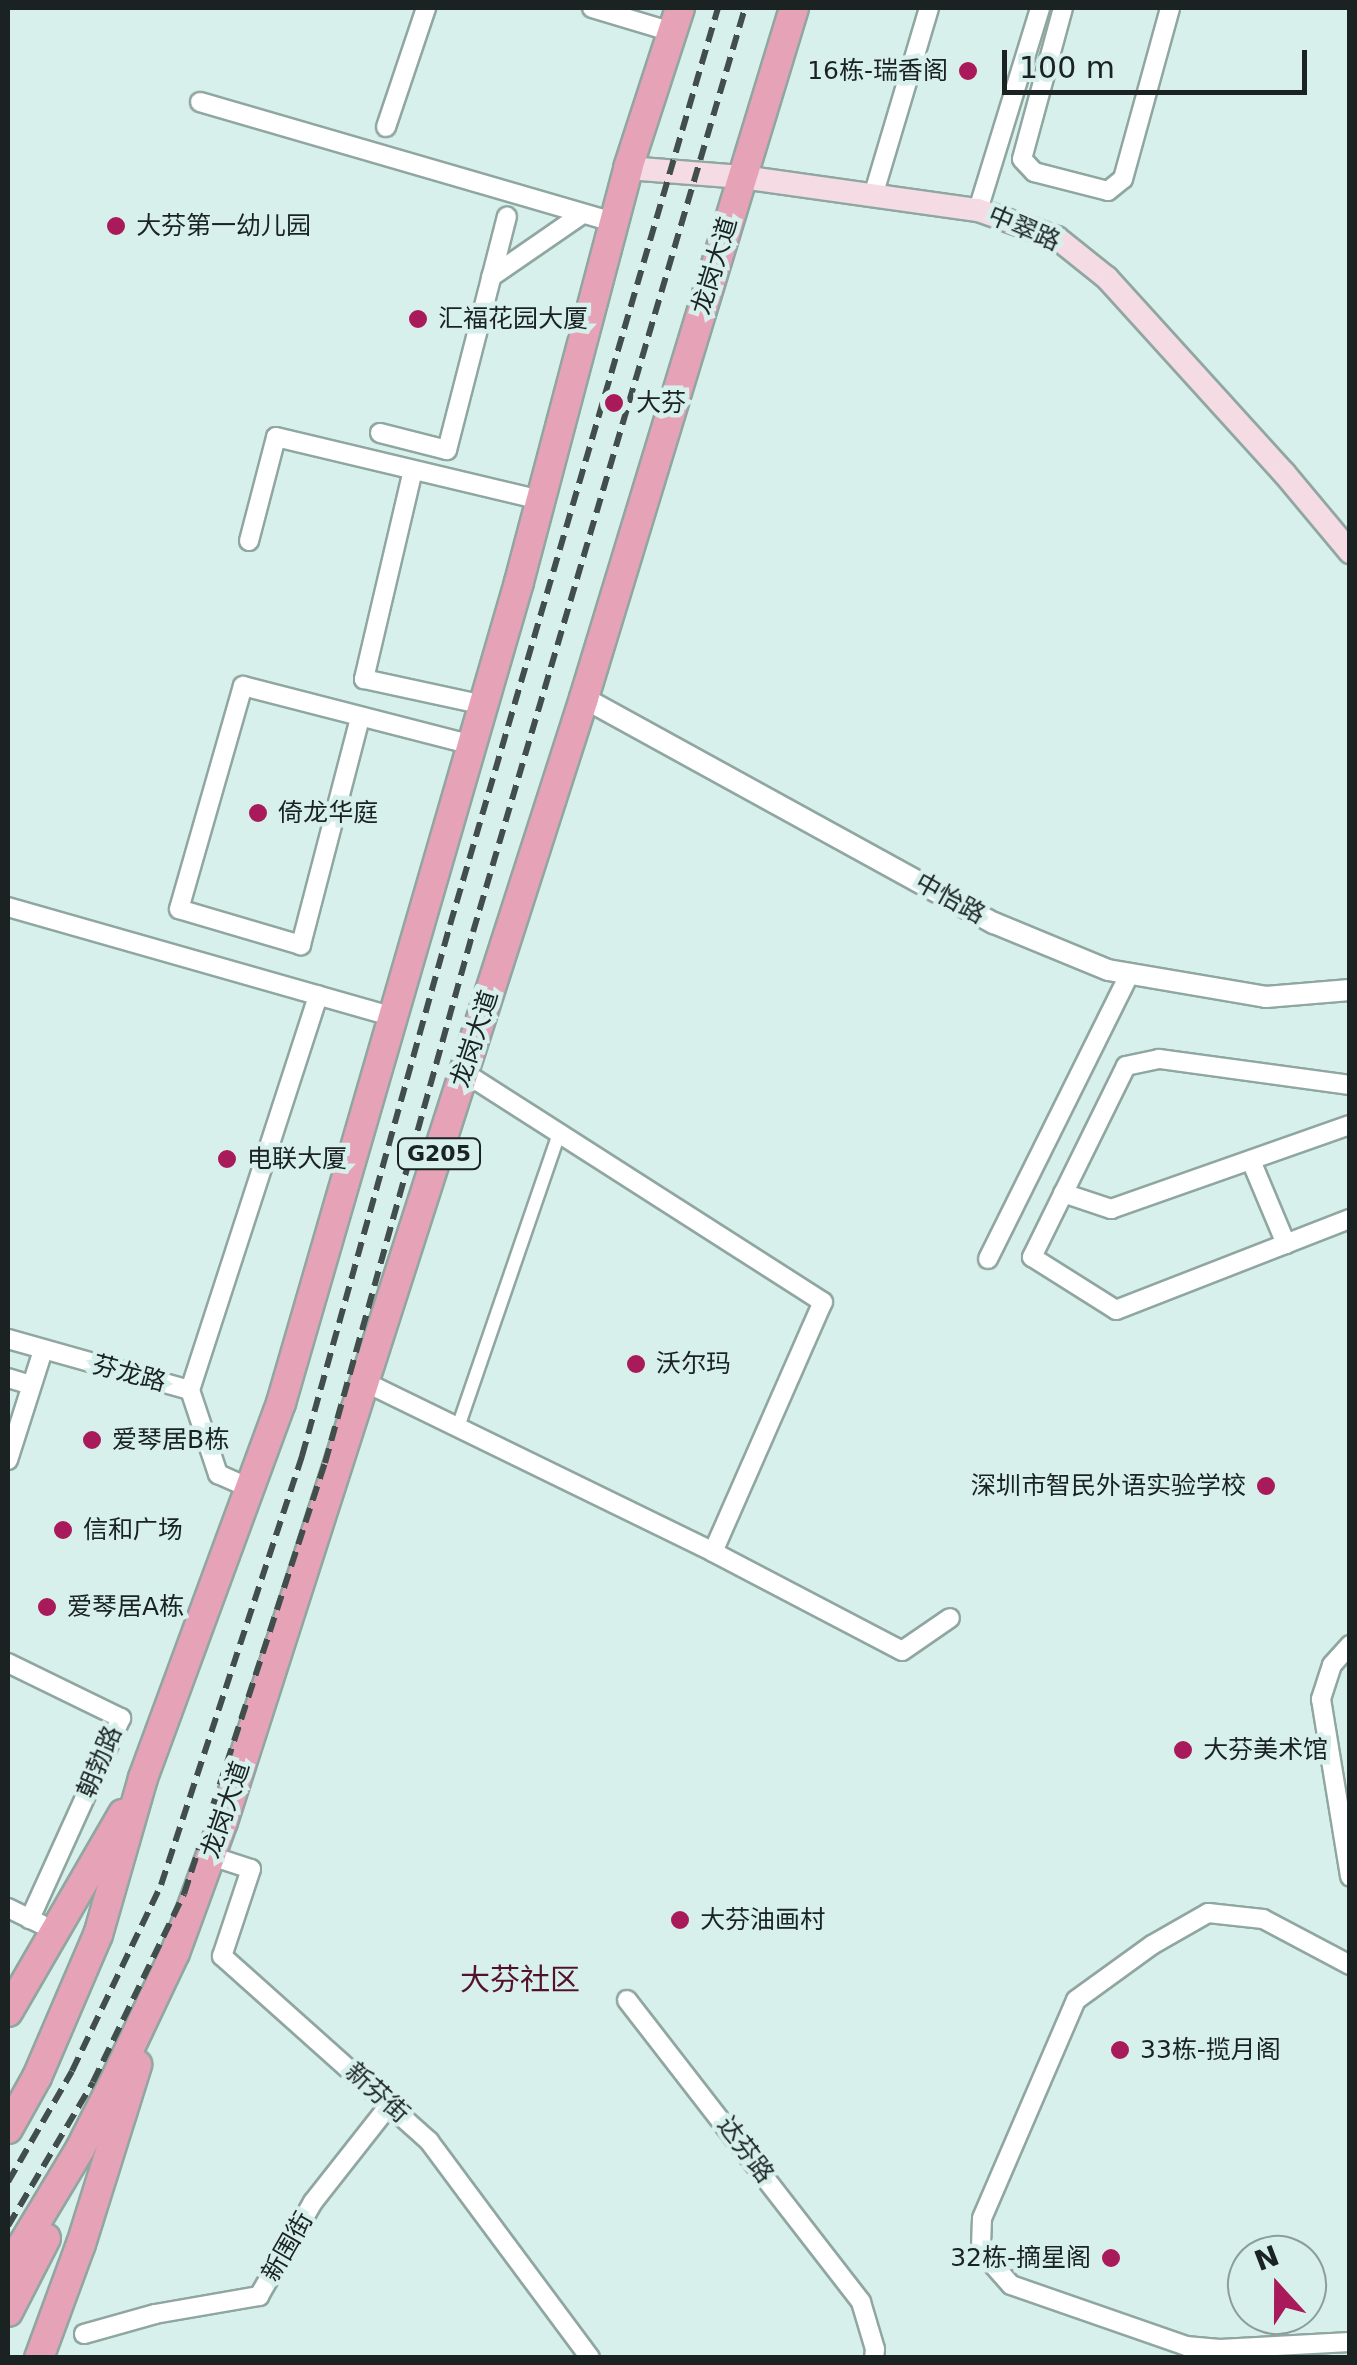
<!DOCTYPE html>
<html>
<head>
<meta charset="utf-8">
<style>
  body { margin:0 }
  #map { position:relative; width:1357px; height:2365px; overflow:hidden; background:#d8f0eb; font-family:"DejaVu Sans","Noto Sans SC",sans-serif }
  div>[style] { position:absolute }
  .roads { filter:drop-shadow(2px 0 #90a6a1) drop-shadow(-2px 0 #90a6a1) drop-shadow(0 2px #90a6a1) drop-shadow(0 -2px #90a6a1) }
  .pedestrian>* { height:12px; margin:-6px; padding:0 6px; transform-origin:6px; border-radius:6px; background:#fff }
  .minor>* { height:18px; margin:-9px; padding:0 9px; transform-origin:9px; border-radius:9px; background:#fff }
  .tertiary>* { height:20px; margin:-10px; padding:0 10px; transform-origin:10px; border-radius:10px; background:#fff }
  .secondary>* { height:22px; margin:-11px; padding:0 11px; transform-origin:11px; border-radius:11px; background:#f5dce4 }
  .trunk>* { height:28px; margin:-14px; padding:0 14px; transform-origin:14px; border-radius:14px; background:#e6a2b7 }
  .rail>* { height:6px; margin-top:-3px; transform-origin:0; background:repeating-linear-gradient(90deg,#424e4c 0 15px,transparent 0 23px) }
  .dots>* { width:28px; height:28px; translate:-50% -50%; box-sizing:border-box; border:5px solid #d8f0eb; border-radius:50% }
  span { translate:-50% -50%; white-space:nowrap; text-align:center; line-height:1.15; -webkit-text-stroke:9px #d8f0eb; paint-order:stroke }
  .shield-label span { padding:2px 8px; background:#d8f0eb; border:2px solid; border-radius:8px; -webkit-text-stroke-width:0 }
  .shield-label { font-size:22px; color:#1a2321; font-weight:700 }
  .poi-label { font-size:25px; color:#1a2321 }
  .right { translate:-100% -50%; text-align:right }
  .left { translate:0 -50%; text-align:left }
  .street-label { font-size:25px; color:#1a2321 }
  .quarter-label { font-size:30px; color:#53112c }
  .frame { position:absolute; inset:0; border:10px solid #1a2321; pointer-events:none }
  .north { position:absolute; left:1227px; top:2235px; width:100px; height:100px; box-sizing:border-box; background:#d8f0eb; border:2px solid #8c9e9a; border-radius:50%; rotate:339deg; font-size:28px; font-weight:700; line-height:40px; text-align:center; color:#1a2321 }
  .north::after { content:''; display:block; margin:auto; width:35px; height:45px; background:#a81a5a; clip-path:polygon(50% 0,100% 100%,50% 72%,0 100%) }
  .scale { position:absolute; left:1002px; top:50px; width:305px; height:45px; box-sizing:border-box; border:5px solid #1a2321; border-top:0; padding-left:12px; font-size:30px; line-height:35px; white-space:nowrap; color:#1a2321; -webkit-text-stroke:8px #d8f0eb; paint-order:stroke }
</style>
</head>
<body>
<div id="map">
  <div class="roads">
    <div class="pedestrian">
      <div style="left:458px;top:1427px;width:311px;rotate:-71deg"></div>
    </div>
    <div class="minor">
      <div style="left:592px;top:8px;width:84px;rotate:16.7deg"></div>
      <div style="left:1063px;top:8px;width:156px;rotate:105.2deg"></div>
      <div style="left:1022px;top:159px;width:18px;rotate:47deg"></div>
      <div style="left:1034px;top:172px;width:76px;rotate:14.4deg"></div>
      <div style="left:1108px;top:191px;width:19px;rotate:-39deg"></div>
      <div style="left:1123px;top:179px;width:177px;rotate:-74.6deg"></div>
      <div style="left:200px;top:102px;width:431px;rotate:16.2deg"></div>
      <div style="left:386px;top:127px;width:126px;rotate:-71.4deg"></div>
      <div style="left:873px;top:196px;width:196px;rotate:-73.4deg"></div>
      <div style="left:978px;top:210px;width:211px;rotate:-72.9deg"></div>
      <div style="left:491px;top:277px;width:109px;rotate:-34.6deg"></div>
      <div style="left:380px;top:433px;width:69px;rotate:14.2deg"></div>
      <div style="left:447px;top:450px;width:241px;rotate:-75.6deg"></div>
      <div style="left:413px;top:470px;width:215px;rotate:103.2deg"></div>
      <div style="left:364px;top:679px;width:123px;rotate:12.2deg"></div>
      <div style="left:249px;top:541px;width:107px;rotate:-75.4deg"></div>
      <div style="left:276px;top:437px;width:271px;rotate:13.4deg"></div>
      <div style="left:360px;top:718px;width:235px;rotate:104.6deg"></div>
      <div style="left:301px;top:945px;width:127px;rotate:-163.6deg"></div>
      <div style="left:179px;top:909px;width:232px;rotate:-74deg"></div>
      <div style="left:243px;top:686px;width:236px;rotate:14.4deg"></div>
      <div style="left:8px;top:907px;width:401px;rotate:15.9deg"></div>
      <div style="left:1350px;top:1085px;width:193px;rotate:-172.2deg"></div>
      <div style="left:1159px;top:1059px;width:34px;rotate:168deg"></div>
      <div style="left:1126px;top:1066px;width:213px;rotate:116.2deg"></div>
      <div style="left:1032px;top:1257px;width:99px;rotate:32.2deg"></div>
      <div style="left:1116px;top:1310px;width:251px;rotate:-21.3deg"></div>
      <div style="left:1252px;top:1163px;width:88px;rotate:67.2deg"></div>
      <div style="left:1063px;top:1193px;width:51px;rotate:18.4deg"></div>
      <div style="left:1111px;top:1209px;width:253px;rotate:-19.4deg"></div>
      <div style="left:988px;top:1259px;width:319px;rotate:-63.6deg"></div>
      <div style="left:8px;top:1339px;width:189px;rotate:15.7deg"></div>
      <div style="left:190px;top:1390px;width:89px;rotate:71.6deg"></div>
      <div style="left:218px;top:1474px;width:35px;rotate:24deg"></div>
      <div style="left:8px;top:1378px;width:24px;rotate:17deg"></div>
      <div style="left:365px;top:1382px;width:387px;rotate:26deg"></div>
      <div style="left:713px;top:1552px;width:273px;rotate:-66.3deg"></div>
      <div style="left:823px;top:1302px;width:425px;rotate:-147.4deg"></div>
      <div style="left:190px;top:1390px;width:415px;rotate:-72deg"></div>
      <div style="left:8px;top:1460px;width:115px;rotate:-72.3deg"></div>
      <div style="left:713px;top:1552px;width:213px;rotate:27.6deg"></div>
      <div style="left:902px;top:1651px;width:58px;rotate:-34.5deg"></div>
      <div style="left:1350px;top:1645px;width:27px;rotate:132deg"></div>
      <div style="left:1332px;top:1665px;width:36px;rotate:108deg"></div>
      <div style="left:1321px;top:1699px;width:180px;rotate:80.7deg"></div>
      <div style="left:8px;top:1663px;width:126px;rotate:26deg"></div>
      <div style="left:121px;top:1718px;width:221px;rotate:114.4deg"></div>
      <div style="left:211px;top:1856px;width:42px;rotate:18deg"></div>
      <div style="left:251px;top:1869px;width:92px;rotate:108.4deg"></div>
      <div style="left:222px;top:1956px;width:278px;rotate:41.8deg"></div>
      <div style="left:429px;top:2141px;width:270px;rotate:53.4deg"></div>
      <div style="left:8px;top:1908px;width:37px;rotate:26deg"></div>
      <div style="left:1350px;top:1965px;width:98px;rotate:-152.1deg"></div>
      <div style="left:1263px;top:1919px;width:55px;rotate:-173.8deg"></div>
      <div style="left:1208px;top:1913px;width:64px;rotate:150.3deg"></div>
      <div style="left:1152px;top:1945px;width:94px;rotate:144.1deg"></div>
      <div style="left:1076px;top:2000px;width:237px;rotate:113.3deg"></div>
      <div style="left:982px;top:2218px;width:33px;rotate:92deg"></div>
      <div style="left:981px;top:2251px;width:45px;rotate:48.6deg"></div>
      <div style="left:1011px;top:2285px;width:185px;rotate:19.2deg"></div>
      <div style="left:1186px;top:2346px;width:34px;rotate:5deg"></div>
      <div style="left:1220px;top:2349px;width:130px;rotate:-3.1deg"></div>
      <div style="left:627px;top:2000px;width:382px;rotate:52.2deg"></div>
      <div style="left:861px;top:2302px;width:49px;rotate:73.4deg"></div>
      <div style="left:875px;top:2349px;width:9px;rotate:96deg"></div>
      <div style="left:84px;top:2334px;width:74px;rotate:-15.7deg"></div>
      <div style="left:155px;top:2314px;width:106px;rotate:-9.8deg"></div>
      <div style="left:259px;top:2296px;width:108px;rotate:-60.1deg"></div>
      <div style="left:313px;top:2202px;width:125px;rotate:-51.8deg"></div>
    </div>
    <div class="tertiary">
      <div style="left:584px;top:698px;width:468px;rotate:28.8deg"></div>
      <div style="left:994px;top:923px;width:123px;rotate:22.4deg"></div>
      <div style="left:1108px;top:970px;width:160px;rotate:9.7deg"></div>
      <div style="left:1266px;top:997px;width:84px;rotate:-4.8deg"></div>
    </div>
    <div class="secondary">
      <div style="left:628px;top:168px;width:114px;rotate:4.5deg"></div>
      <div style="left:742px;top:177px;width:238px;rotate:8deg"></div>
      <div style="left:978px;top:210px;width:84px;rotate:19.5deg"></div>
      <div style="left:1057px;top:238px;width:64px;rotate:38.7deg"></div>
      <div style="left:1107px;top:278px;width:263px;rotate:47.8deg"></div>
      <div style="left:1284px;top:473px;width:103px;rotate:50.1deg"></div>
    </div>
    <div class="trunk">
      <div style="left:8px;top:2012px;width:229px;rotate:-59.9deg"></div>
      <div style="left:8px;top:2129px;width:60px;rotate:-60.9deg"></div>
      <div style="left:37px;top:2077px;width:155px;rotate:-66.8deg"></div>
      <div style="left:98px;top:1935px;width:163px;rotate:-74deg"></div>
      <div style="left:143px;top:1778px;width:400px;rotate:-69.8deg"></div>
      <div style="left:281px;top:1403px;width:855px;rotate:-73.83deg"></div>
      <div style="left:519px;top:582px;width:428px;rotate:-75.2deg"></div>
      <div style="left:628px;top:168px;width:168px;rotate:-72deg"></div>
      <div style="left:8px;top:2269px;width:140px;rotate:-59deg"></div>
      <div style="left:80px;top:2149px;width:71px;rotate:-63.1deg"></div>
      <div style="left:112px;top:2086px;width:147px;rotate:-64.7deg"></div>
      <div style="left:175px;top:1953px;width:140px;rotate:-69.9deg"></div>
      <div style="left:223px;top:1822px;width:1181px;rotate:-72.19deg"></div>
      <div style="left:584px;top:698px;width:721px;rotate:-73.07deg"></div>
      <div style="left:8px;top:2312px;width:83px;rotate:-62.8deg"></div>
      <div style="left:39px;top:2358px;width:121px;rotate:-69.8deg"></div>
      <div style="left:81px;top:2244px;width:188px;rotate:-72.6deg"></div>
    </div>
  </div>
  <div class="rail">
    <div style="left:8px;top:2182px;width:128px;rotate:-60deg"></div>
    <div style="left:72px;top:2071px;width:206px;rotate:-64.4deg"></div>
    <div style="left:161px;top:1885px;width:452px;rotate:-71.8deg"></div>
    <div style="left:302px;top:1456px;width:551px;rotate:-74.43deg"></div>
    <div style="left:450px;top:925px;width:955px;rotate:-73.71deg"></div>
    <div style="left:8px;top:2226px;width:167px;rotate:-59.4deg"></div>
    <div style="left:93px;top:2082px;width:209px;rotate:-64.2deg"></div>
    <div style="left:184px;top:1894px;width:453px;rotate:-71.9deg"></div>
    <div style="left:325px;top:1463px;width:551px;rotate:-74.43deg"></div>
    <div style="left:473px;top:932px;width:963px;rotate:-73.6deg"></div>
  </div>
  <div class="dots">
    <div style="left:968px;top:71px;background:#a81a5a"></div>
    <div style="left:116px;top:226px;background:#a81a5a"></div>
    <div style="left:418px;top:319px;background:#a81a5a"></div>
    <div style="left:614px;top:403px;background:#a81a5a"></div>
    <div style="left:258px;top:813px;background:#a81a5a"></div>
    <div style="left:227px;top:1159px;background:#a81a5a"></div>
    <div style="left:636px;top:1364px;background:#a81a5a"></div>
    <div style="left:92px;top:1440px;background:#a81a5a"></div>
    <div style="left:1266px;top:1486px;background:#a81a5a"></div>
    <div style="left:63px;top:1530px;background:#a81a5a"></div>
    <div style="left:47px;top:1607px;background:#a81a5a"></div>
    <div style="left:1183px;top:1750px;background:#a81a5a"></div>
    <div style="left:680px;top:1920px;background:#a81a5a"></div>
    <div style="left:1120px;top:2050px;background:#a81a5a"></div>
    <div style="left:1111px;top:2258px;background:#a81a5a"></div>
  </div>
  <div class="shield-label">
    <span style="left:439px;top:1154px">G205</span>
  </div>
  <div class="poi-label">
    <span class="right" style="left:948px;top:71px">16栋-瑞香阁</span>
    <span class="left" style="left:136px;top:226px">大芬第一幼儿园</span>
    <span class="left" style="left:438px;top:319px">汇福花园大厦</span>
    <span class="left" style="left:636px;top:403px">大芬</span>
    <span class="left" style="left:278px;top:813px">倚龙华庭</span>
    <span class="left" style="left:247px;top:1159px">电联大厦</span>
    <span class="left" style="left:656px;top:1364px">沃尔玛</span>
    <span class="left" style="left:112px;top:1440px">爱琴居B栋</span>
    <span class="right" style="left:1246px;top:1486px">深圳市智民外语实验学校</span>
    <span class="left" style="left:83px;top:1530px">信和广场</span>
    <span class="left" style="left:67px;top:1607px">爱琴居A栋</span>
    <span class="left" style="left:1203px;top:1750px">大芬美术馆</span>
    <span class="left" style="left:700px;top:1920px">大芬油画村</span>
    <span class="left" style="left:1140px;top:2050px">33栋-揽月阁</span>
    <span class="right" style="left:1091px;top:2258px">32栋-摘星阁</span>
  </div>
  <div class="street-label">
    <span style="left:1024px;top:229px;rotate:23deg">中翠路</span>
    <span style="left:715px;top:266px;rotate:-73deg">龙岗大道</span>
    <span style="left:950px;top:899px;rotate:29deg">中怡路</span>
    <span style="left:475px;top:1039px;rotate:-72deg">龙岗大道</span>
    <span style="left:129px;top:1374px;rotate:15deg">芬龙路</span>
    <span style="left:100px;top:1762px;rotate:-67deg">朝勃路</span>
    <span style="left:226px;top:1810px;rotate:-71deg">龙岗大道</span>
    <span style="left:377px;top:2093px;rotate:42deg">新芬街</span>
    <span style="left:745px;top:2150px;rotate:53deg">达芬路</span>
    <span style="left:288px;top:2247px;rotate:-60deg">新围街</span>
  </div>
  <div class="quarter-label">
    <span style="left:520px;top:1980px">大芬社区</span>
  </div>
  <div class="frame"></div>
  <div class="north">N</div>
  <div class="scale">100 m</div>
</div>
</body>
</html>
